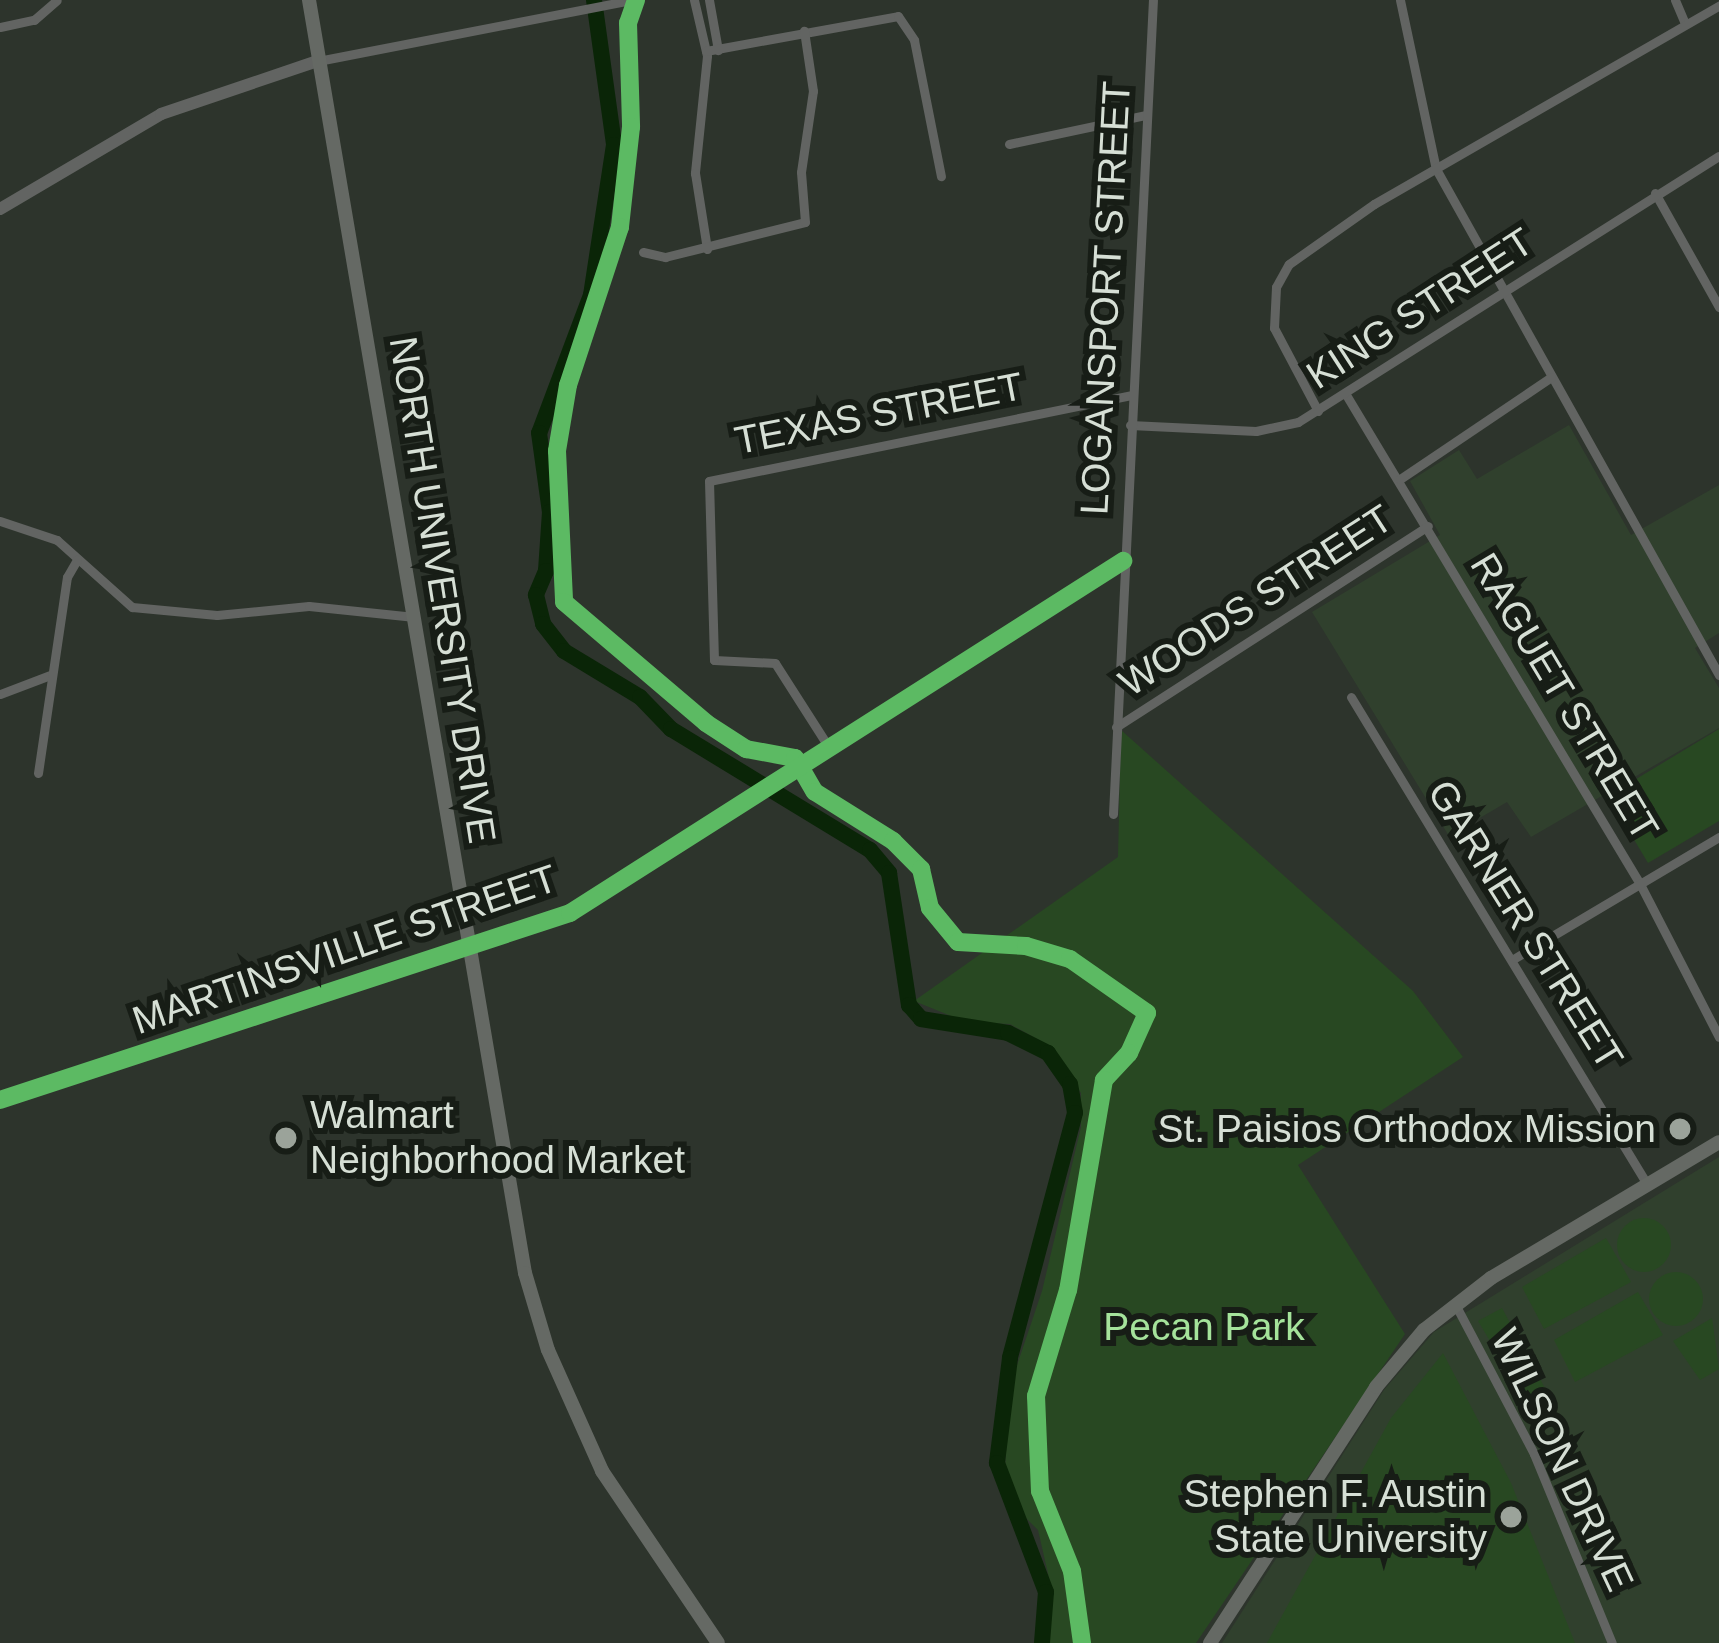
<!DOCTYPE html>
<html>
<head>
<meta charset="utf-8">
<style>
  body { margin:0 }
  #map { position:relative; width:1719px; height:1643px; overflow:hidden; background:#2d342c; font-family:Helvetica,sans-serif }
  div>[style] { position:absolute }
  .built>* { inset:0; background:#30402d }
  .green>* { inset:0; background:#284822 }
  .round { border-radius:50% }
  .river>* { height:16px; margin:-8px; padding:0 8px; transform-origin:8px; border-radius:8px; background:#0a2507 }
  .minor>* { height:9px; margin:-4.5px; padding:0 4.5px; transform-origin:4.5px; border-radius:4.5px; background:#626462 }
  .tertiary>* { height:12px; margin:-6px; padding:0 6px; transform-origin:6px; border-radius:6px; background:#626462 }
  .secondary>* { height:14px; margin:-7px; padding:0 7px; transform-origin:7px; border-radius:7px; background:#656964 }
  .cycleway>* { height:18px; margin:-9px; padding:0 9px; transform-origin:9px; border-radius:9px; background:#5cba63 }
  .dots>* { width:33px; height:33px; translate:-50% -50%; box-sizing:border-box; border:6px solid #171d16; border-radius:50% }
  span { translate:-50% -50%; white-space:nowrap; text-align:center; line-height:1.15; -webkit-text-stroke:12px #171d16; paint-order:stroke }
  .street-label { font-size:39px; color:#d6dfd5 }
  .poi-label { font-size:39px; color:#d6dfd5 }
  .left { translate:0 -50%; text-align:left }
  .right { translate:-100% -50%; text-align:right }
  .park-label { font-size:39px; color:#a5e39b }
</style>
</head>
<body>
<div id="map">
  <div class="built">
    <div style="clip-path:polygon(1569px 425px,1631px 535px,1719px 485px,1719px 633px,1695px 648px,1719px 688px,1719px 728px,1531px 837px,1507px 802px,1449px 836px,1312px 612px,1440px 535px,1410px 481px,1459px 450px,1477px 479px)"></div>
    <div style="clip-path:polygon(1719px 1157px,1719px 1643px,1222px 1643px,1384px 1390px,1434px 1332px)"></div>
  </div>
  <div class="green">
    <div style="clip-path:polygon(1719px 729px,1719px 821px,1648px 863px,1608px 796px)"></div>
    <div style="clip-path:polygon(1121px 730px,1413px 991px,1463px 1057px,1298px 1165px,1405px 1334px,1196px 1643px,1047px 1643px,1052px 1591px,1038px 1530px,1018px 1510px,1005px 1468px,1010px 1386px,1042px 1291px,1081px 1127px,1081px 1093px,1048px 1045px,1010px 1024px,966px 1022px,914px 1001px,1118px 857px)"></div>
    <div class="round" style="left:1617px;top:1218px;width:54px;height:54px"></div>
    <div style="clip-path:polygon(1606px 1238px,1631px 1282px,1544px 1329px,1522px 1287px)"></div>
    <div class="round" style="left:1649px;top:1272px;width:54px;height:54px"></div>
    <div style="clip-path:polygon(1638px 1292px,1663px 1335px,1575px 1382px,1554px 1340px)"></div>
    <div style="clip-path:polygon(1502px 1308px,1547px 1392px,1529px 1406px,1478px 1321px)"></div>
    <div style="clip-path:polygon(1712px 1318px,1719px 1369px,1700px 1380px,1673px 1341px)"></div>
    <div style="clip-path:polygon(1443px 1353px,1511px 1483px,1575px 1643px,1267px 1643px,1391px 1418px)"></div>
  </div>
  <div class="river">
    <div style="left:594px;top:0;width:146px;rotate:82.1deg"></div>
    <div style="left:614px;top:145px;width:152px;rotate:98.7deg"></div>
    <div style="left:591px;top:295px;width:147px;rotate:110.6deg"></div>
    <div style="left:539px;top:433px;width:80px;rotate:82.1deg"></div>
    <div style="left:550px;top:512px;width:59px;rotate:93.9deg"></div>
    <div style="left:546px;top:571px;width:26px;rotate:113deg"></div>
    <div style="left:536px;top:595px;width:30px;rotate:76deg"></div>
    <div style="left:543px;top:624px;width:34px;rotate:52deg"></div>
    <div style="left:564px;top:651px;width:89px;rotate:31.2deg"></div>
    <div style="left:640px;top:697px;width:45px;rotate:45.9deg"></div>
    <div style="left:671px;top:729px;width:233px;rotate:31.3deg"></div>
    <div style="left:870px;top:850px;width:30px;rotate:50deg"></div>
    <div style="left:889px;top:873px;width:134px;rotate:81.4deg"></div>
    <div style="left:909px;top:1005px;width:18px;rotate:49deg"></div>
    <div style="left:921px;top:1019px;width:88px;rotate:9.1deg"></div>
    <div style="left:1008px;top:1033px;width:45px;rotate:26.6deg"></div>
    <div style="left:1048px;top:1053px;width:38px;rotate:55deg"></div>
    <div style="left:1070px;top:1084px;width:29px;rotate:80deg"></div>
    <div style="left:1075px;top:1113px;width:253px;rotate:104.9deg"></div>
    <div style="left:1010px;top:1358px;width:106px;rotate:97.1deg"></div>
    <div style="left:997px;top:1463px;width:138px;rotate:69.2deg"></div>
    <div style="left:1046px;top:1592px;width:51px;rotate:94.5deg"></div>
  </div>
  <div class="minor">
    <div style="left:694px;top:0;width:57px;rotate:76.9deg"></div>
    <div style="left:707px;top:56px;width:118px;rotate:95.9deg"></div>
    <div style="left:695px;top:173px;width:77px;rotate:81deg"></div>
    <div style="left:709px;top:0;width:51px;rotate:79.8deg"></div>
    <div style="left:1400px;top:0;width:173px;rotate:78deg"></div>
    <div style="left:1436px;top:169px;width:580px;rotate:60.78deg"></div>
    <div style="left:1675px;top:0;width:25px;rotate:67deg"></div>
    <div style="left:0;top:27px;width:35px;rotate:-12deg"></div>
    <div style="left:34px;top:20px;width:30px;rotate:-41deg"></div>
    <div style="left:706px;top:51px;width:195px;rotate:-10.3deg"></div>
    <div style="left:898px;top:16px;width:29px;rotate:56deg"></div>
    <div style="left:914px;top:40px;width:139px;rotate:78.8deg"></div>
    <div style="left:318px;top:61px;width:320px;rotate:-11deg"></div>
    <div style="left:1009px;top:144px;width:139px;rotate:-12deg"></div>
    <div style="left:1655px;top:193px;width:131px;rotate:60.7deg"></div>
    <div style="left:643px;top:252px;width:23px;rotate:13deg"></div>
    <div style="left:665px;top:257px;width:144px;rotate:-14deg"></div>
    <div style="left:805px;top:222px;width:50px;rotate:-94.6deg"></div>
    <div style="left:801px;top:172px;width:82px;rotate:-81.6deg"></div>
    <div style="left:813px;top:91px;width:61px;rotate:-98.5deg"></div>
    <div style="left:1345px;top:393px;width:573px;rotate:59deg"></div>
    <div style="left:1640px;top:884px;width:172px;rotate:62.7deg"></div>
    <div style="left:1318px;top:411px;width:94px;rotate:-117.9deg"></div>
    <div style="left:1274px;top:328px;width:41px;rotate:-87.2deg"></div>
    <div style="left:1276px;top:287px;width:26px;rotate:-61deg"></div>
    <div style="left:1289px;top:264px;width:104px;rotate:-35.2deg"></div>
    <div style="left:1374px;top:204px;width:398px;rotate:-29.9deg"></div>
    <div style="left:1130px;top:425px;width:126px;rotate:2.7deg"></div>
    <div style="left:1256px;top:431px;width:43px;rotate:-12.1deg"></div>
    <div style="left:1298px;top:422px;width:498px;rotate:-32.3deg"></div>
    <div style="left:1400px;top:479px;width:182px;rotate:-34deg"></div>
    <div style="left:0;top:521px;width:60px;rotate:18.4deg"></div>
    <div style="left:57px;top:540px;width:101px;rotate:41.8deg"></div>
    <div style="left:132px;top:607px;width:85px;rotate:5.4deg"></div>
    <div style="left:217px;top:615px;width:92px;rotate:-5.6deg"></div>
    <div style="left:309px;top:606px;width:106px;rotate:6deg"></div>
    <div style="left:0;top:694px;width:53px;rotate:-20.8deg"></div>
    <div style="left:1351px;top:697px;width:570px;rotate:58.71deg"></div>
    <div style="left:1116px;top:727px;width:371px;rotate:-32.8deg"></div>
    <div style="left:828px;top:746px;width:98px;rotate:-122.6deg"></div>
    <div style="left:775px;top:663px;width:61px;rotate:-177.2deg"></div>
    <div style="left:714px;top:660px;width:179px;rotate:-91.6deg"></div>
    <div style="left:709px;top:481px;width:432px;rotate:-11.5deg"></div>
    <div style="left:38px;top:773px;width:198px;rotate:-81.6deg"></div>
    <div style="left:67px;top:577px;width:20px;rotate:-60deg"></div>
    <div style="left:1113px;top:814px;width:815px;rotate:-87.19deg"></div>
    <div style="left:1515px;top:958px;width:237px;rotate:-30.7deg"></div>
    <div style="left:0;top:1100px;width:600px;rotate:-18.16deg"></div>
    <div style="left:570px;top:913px;width:656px;rotate:-32.48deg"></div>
    <div style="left:1455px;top:1304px;width:170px;rotate:62.2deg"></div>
    <div style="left:1534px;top:1454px;width:204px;rotate:67.6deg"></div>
  </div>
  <div class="tertiary">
    <div style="left:0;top:209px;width:187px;rotate:-30.5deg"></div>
    <div style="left:161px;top:114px;width:166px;rotate:-18.7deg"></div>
  </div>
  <div class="secondary">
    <div style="left:309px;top:0;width:1291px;rotate:80.37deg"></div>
    <div style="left:525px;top:1273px;width:80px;rotate:73.4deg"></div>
    <div style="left:548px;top:1350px;width:133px;rotate:65.9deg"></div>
    <div style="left:602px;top:1471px;width:207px;rotate:56deg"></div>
    <div style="left:1210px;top:1643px;width:305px;rotate:-57deg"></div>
    <div style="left:1376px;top:1387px;width:75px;rotate:-49.9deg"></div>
    <div style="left:1424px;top:1330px;width:85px;rotate:-37.8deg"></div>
    <div style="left:1491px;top:1278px;width:265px;rotate:-30.8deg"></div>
  </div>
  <div class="cycleway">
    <div style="left:636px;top:0;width:24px;rotate:109deg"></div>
    <div style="left:628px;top:23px;width:104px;rotate:88.3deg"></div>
    <div style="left:631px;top:127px;width:101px;rotate:96.3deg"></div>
    <div style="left:620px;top:227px;width:166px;rotate:108.2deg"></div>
    <div style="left:568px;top:385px;width:67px;rotate:99.5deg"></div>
    <div style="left:557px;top:451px;width:151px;rotate:87.3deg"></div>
    <div style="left:564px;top:602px;width:187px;rotate:40.4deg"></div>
    <div style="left:706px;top:723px;width:48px;rotate:33deg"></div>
    <div style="left:746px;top:749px;width:50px;rotate:10.4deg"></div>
    <div style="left:795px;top:758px;width:39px;rotate:60deg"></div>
    <div style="left:815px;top:792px;width:92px;rotate:32.1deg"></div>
    <div style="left:893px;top:841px;width:40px;rotate:45deg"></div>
    <div style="left:921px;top:869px;width:40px;rotate:77deg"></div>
    <div style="left:930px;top:908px;width:44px;rotate:50.5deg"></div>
    <div style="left:958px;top:942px;width:68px;rotate:3.4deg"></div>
    <div style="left:1026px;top:946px;width:46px;rotate:16.5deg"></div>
    <div style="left:1070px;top:959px;width:94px;rotate:35deg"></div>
    <div style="left:1147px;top:1013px;width:44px;rotate:114.2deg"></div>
    <div style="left:1129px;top:1053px;width:37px;rotate:133deg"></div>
    <div style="left:1104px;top:1080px;width:213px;rotate:99.7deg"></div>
    <div style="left:1068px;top:1290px;width:111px;rotate:106.8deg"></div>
    <div style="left:1036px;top:1396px;width:95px;rotate:87.6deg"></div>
    <div style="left:1040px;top:1491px;width:86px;rotate:68.2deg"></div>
    <div style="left:1072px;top:1571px;width:73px;rotate:82.1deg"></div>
    <div style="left:0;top:1100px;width:600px;rotate:-18.16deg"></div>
    <div style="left:570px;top:913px;width:656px;rotate:-32.48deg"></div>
  </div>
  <div class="dots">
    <div style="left:1680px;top:1129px;background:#9ba39a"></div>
    <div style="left:286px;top:1138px;background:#9ba39a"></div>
    <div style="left:1511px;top:1517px;background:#9ba39a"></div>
  </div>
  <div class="street-label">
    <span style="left:1106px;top:298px;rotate:-87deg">LOGANSPORT STREET</span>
    <span style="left:1420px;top:309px;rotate:-33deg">KING STREET</span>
    <span style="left:879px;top:414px;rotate:-11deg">TEXAS STREET</span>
    <span style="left:442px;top:590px;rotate:81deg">NORTH UNIVERSITY DRIVE</span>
    <span style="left:1256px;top:601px;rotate:-33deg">WOODS STREET</span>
    <span style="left:1564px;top:697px;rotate:59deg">RAGUET STREET</span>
    <span style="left:1525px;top:925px;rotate:58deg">GARNER STREET</span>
    <span style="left:345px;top:950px;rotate:-19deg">MARTINSVILLE STREET</span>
    <span style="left:1562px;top:1460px;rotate:65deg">WILSON DRIVE</span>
  </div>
  <div class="poi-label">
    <span class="left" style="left:310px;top:1138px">Walmart<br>Neighborhood Market</span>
    <span class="right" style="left:1656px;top:1129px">St. Paisios Orthodox Mission</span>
    <span class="right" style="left:1487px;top:1517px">Stephen F. Austin<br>State University</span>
  </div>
  <div class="park-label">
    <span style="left:1204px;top:1327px">Pecan Park</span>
  </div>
</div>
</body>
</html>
